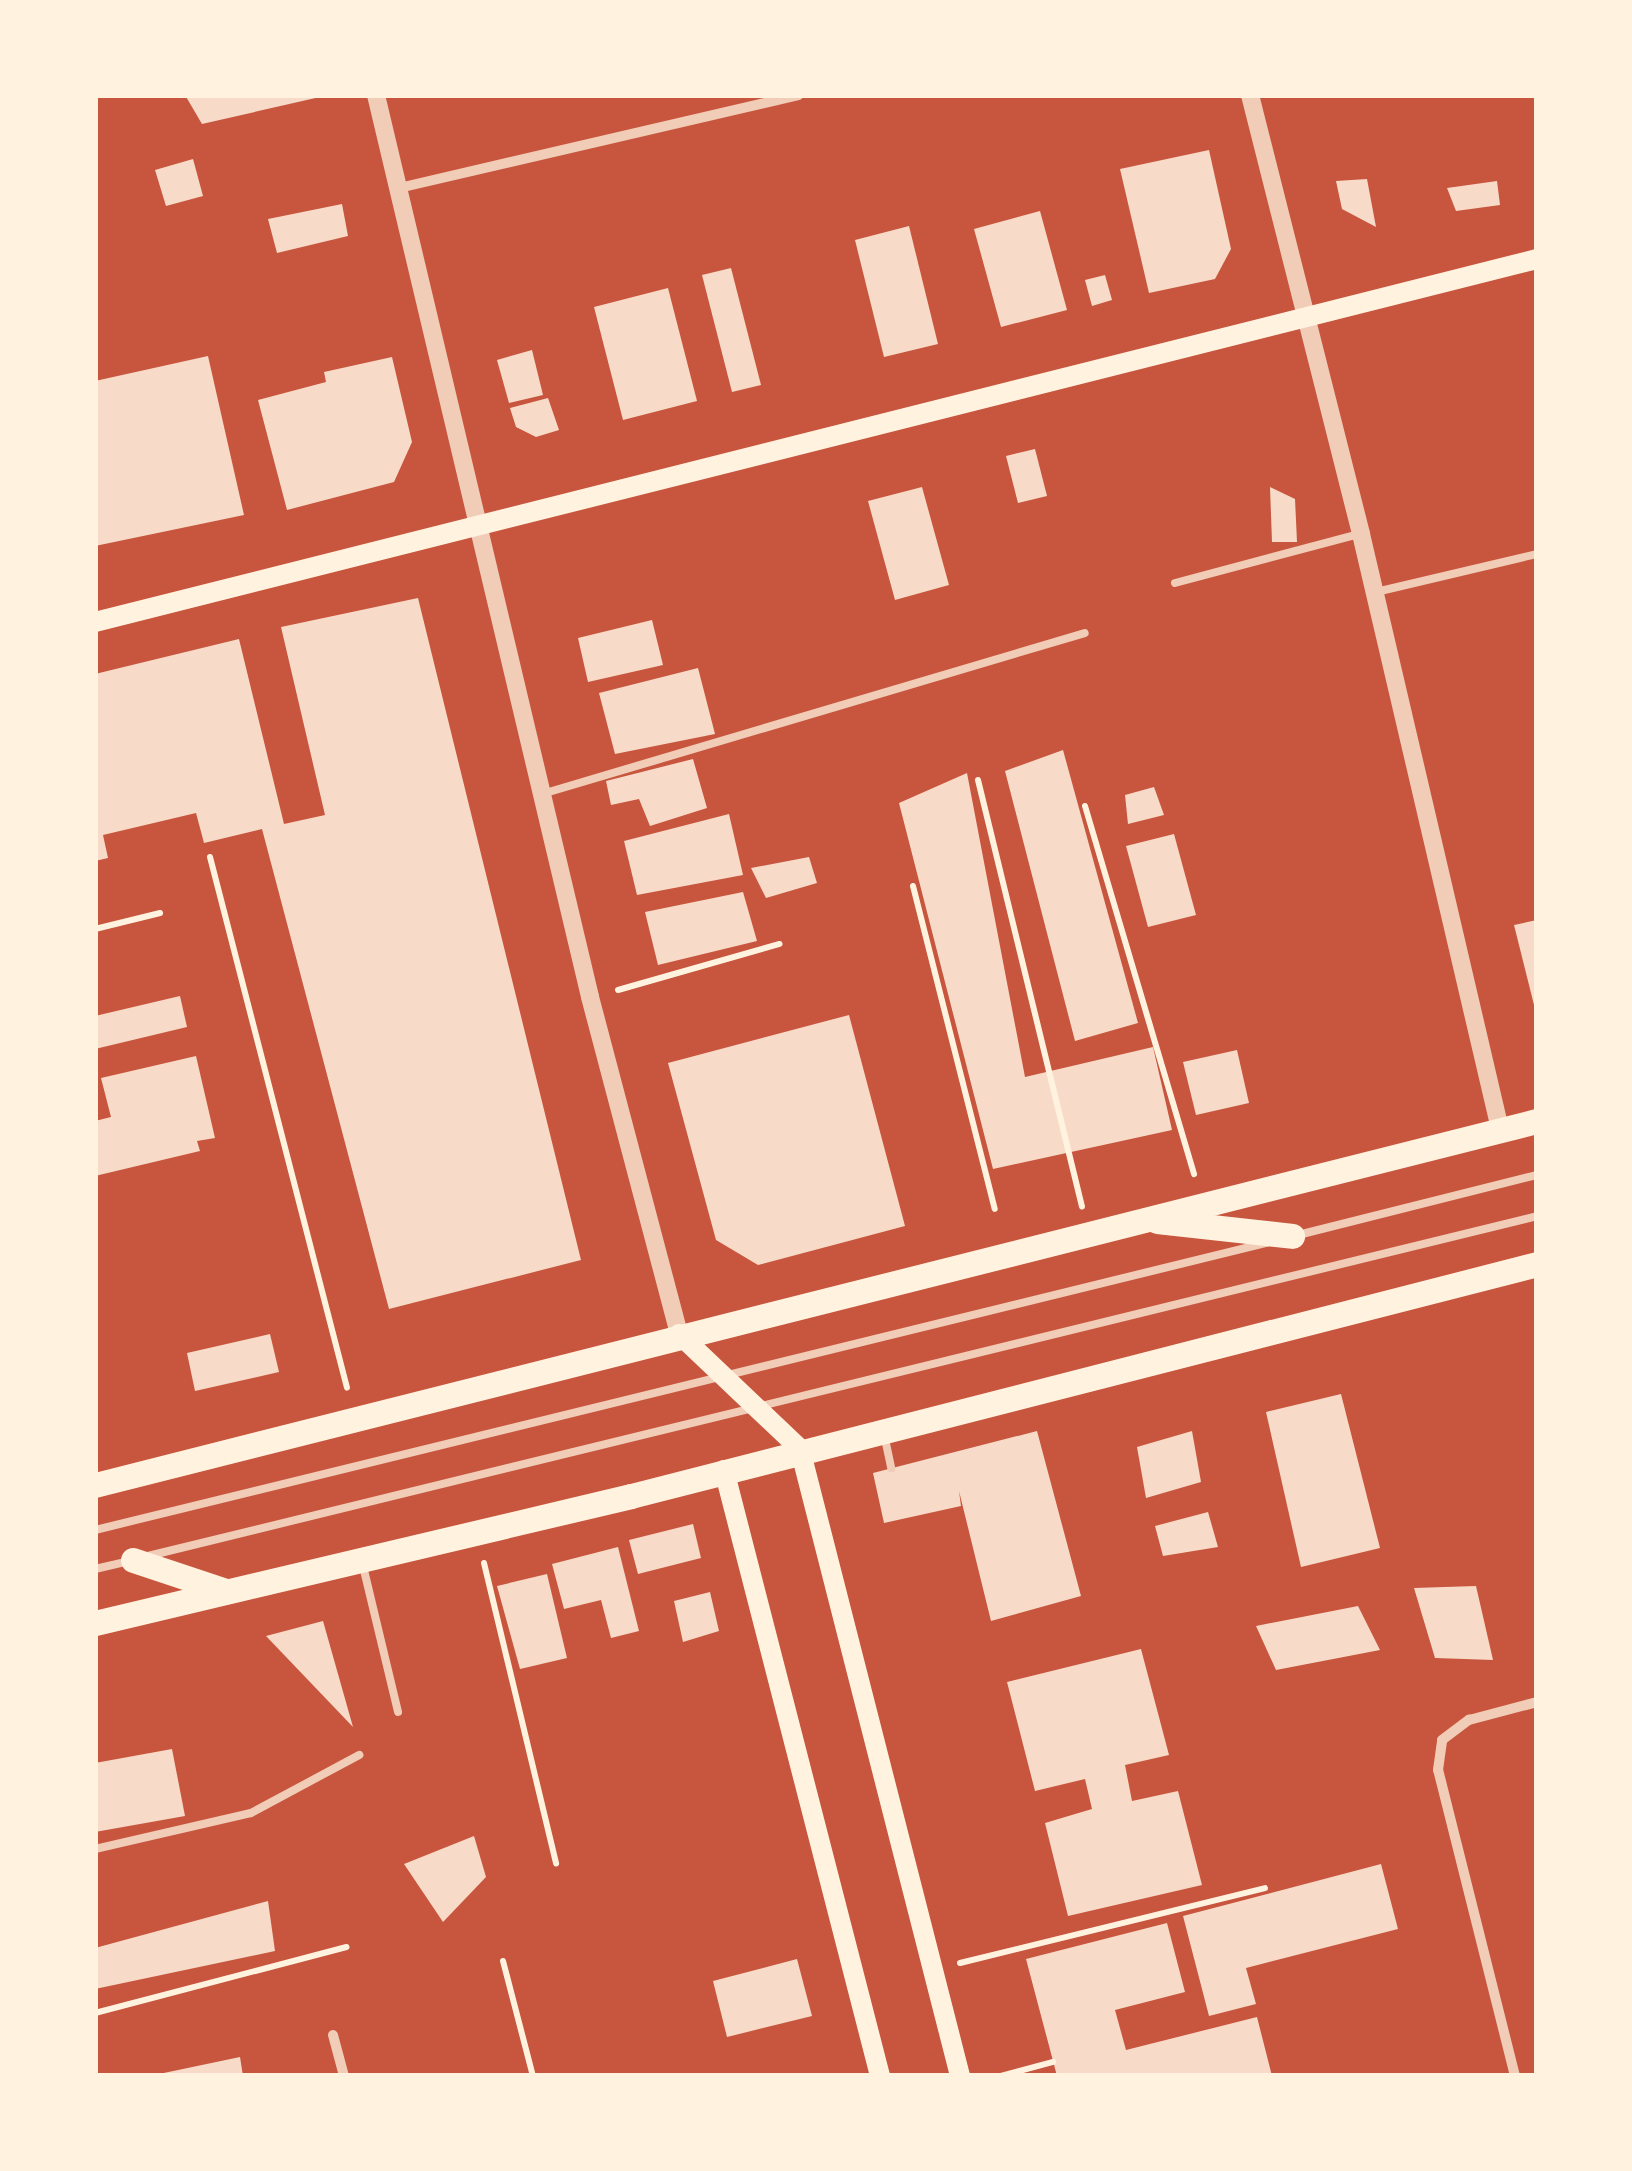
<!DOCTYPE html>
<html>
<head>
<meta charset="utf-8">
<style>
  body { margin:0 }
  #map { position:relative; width:1632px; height:2171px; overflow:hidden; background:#c8553d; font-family:Raleway,sans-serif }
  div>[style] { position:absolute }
  .building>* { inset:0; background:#f7dbc8 }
  .path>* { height:6px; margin:-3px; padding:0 3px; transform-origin:3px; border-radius:3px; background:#fff3e0 }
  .service>* { height:8px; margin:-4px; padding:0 4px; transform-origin:4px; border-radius:4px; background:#f1ccb7 }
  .minor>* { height:10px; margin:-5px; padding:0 5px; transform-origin:5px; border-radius:5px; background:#f1ccb7 }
  .tertiary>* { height:18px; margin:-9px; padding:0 9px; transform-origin:9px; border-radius:9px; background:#f1ccb7 }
  .secondary>* { height:20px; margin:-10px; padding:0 10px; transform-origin:10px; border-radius:10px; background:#fff3e0 }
  .primary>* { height:25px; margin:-12.5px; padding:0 12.5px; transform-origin:12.5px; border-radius:12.5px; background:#fff3e0 }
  span { translate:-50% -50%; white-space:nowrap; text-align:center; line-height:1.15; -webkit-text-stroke:9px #fff3e0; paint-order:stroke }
  .frame { position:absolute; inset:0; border:98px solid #fff3e0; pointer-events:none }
</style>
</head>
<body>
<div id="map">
  <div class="building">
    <div style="clip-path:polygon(185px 95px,320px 95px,320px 97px,202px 124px)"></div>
    <div style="clip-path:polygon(1209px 150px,1231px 249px,1215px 279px,1149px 293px,1120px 169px)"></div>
    <div style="clip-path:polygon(193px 159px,203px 196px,166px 206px,155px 170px)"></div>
    <div style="clip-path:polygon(1367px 179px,1376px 227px,1342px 209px,1336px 181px)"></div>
    <div style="clip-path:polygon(1497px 181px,1500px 205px,1456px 211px,1447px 188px)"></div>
    <div style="clip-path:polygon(342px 204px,348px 236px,277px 253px,268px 219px)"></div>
    <div style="clip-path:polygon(1040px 211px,1067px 310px,1001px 327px,974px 229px)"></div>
    <div style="clip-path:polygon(909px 226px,938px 344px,884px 357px,855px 240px)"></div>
    <div style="clip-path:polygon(731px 268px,761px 385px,732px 392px,702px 275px)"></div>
    <div style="clip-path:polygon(1105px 275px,1112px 300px,1092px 306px,1085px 280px)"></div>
    <div style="clip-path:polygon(668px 288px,697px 401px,623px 420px,594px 307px)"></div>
    <div style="clip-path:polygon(532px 350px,543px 395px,509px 403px,497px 360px)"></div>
    <div style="clip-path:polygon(208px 356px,244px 515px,95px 546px,95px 381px)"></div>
    <div style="clip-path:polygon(392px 357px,412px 442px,394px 482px,287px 510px,258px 400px,326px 382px,324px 372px)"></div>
    <div style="clip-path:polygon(548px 398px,559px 430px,536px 437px,516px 427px,510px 408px)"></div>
    <div style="clip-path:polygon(1035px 449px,1047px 496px,1018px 503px,1006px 456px)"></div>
    <div style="clip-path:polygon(922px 487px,949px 585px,895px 600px,868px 501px)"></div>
    <div style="clip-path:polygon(1270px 487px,1295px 499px,1297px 542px,1272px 542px)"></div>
    <div style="clip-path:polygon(418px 598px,581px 1260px,389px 1309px,262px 829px,204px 843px,196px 813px,103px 835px,108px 858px,95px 861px,95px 674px,239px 639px,284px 824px,325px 815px,281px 627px)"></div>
    <div style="clip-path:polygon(652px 620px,663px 665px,588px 682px,578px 638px)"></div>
    <div style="clip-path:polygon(698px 668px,715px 734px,615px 754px,599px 693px)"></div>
    <div style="clip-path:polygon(1063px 750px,1138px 1023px,1075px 1041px,1005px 771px)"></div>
    <div style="clip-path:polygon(693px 759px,707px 808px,650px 826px,639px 799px,611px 805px,606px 781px)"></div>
    <div style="clip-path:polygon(967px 773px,1025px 1077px,1153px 1047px,1172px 1130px,993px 1169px,899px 803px)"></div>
    <div style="clip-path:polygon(1154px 787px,1164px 815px,1128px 824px,1125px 795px)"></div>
    <div style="clip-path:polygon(729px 814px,743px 875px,637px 895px,624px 841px)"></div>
    <div style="clip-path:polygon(1174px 834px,1196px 915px,1148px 927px,1126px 846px)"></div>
    <div style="clip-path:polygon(809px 857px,817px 883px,766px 898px,751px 868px)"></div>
    <div style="clip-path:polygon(743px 892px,757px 941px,658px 965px,645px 912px)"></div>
    <div style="clip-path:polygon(1537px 920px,1537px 1013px,1536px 1013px,1514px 925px)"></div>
    <div style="clip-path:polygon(180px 996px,187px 1027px,95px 1049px,95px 1016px)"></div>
    <div style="clip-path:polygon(849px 1015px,905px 1226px,758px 1265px,716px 1240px,668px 1063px)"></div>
    <div style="clip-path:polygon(1237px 1050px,1249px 1103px,1196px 1115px,1183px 1062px)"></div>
    <div style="clip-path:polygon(196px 1056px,215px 1138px,197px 1141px,200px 1151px,95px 1176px,95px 1121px,111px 1117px,101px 1078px)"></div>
    <div style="clip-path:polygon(270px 1334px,279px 1372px,195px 1391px,187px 1353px)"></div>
    <div style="clip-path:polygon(1341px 1394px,1380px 1548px,1301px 1567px,1266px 1412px)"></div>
    <div style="clip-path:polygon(1037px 1431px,1081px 1596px,991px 1621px,959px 1491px,961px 1506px,884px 1523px,873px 1473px)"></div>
    <div style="clip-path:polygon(1192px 1431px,1201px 1482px,1146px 1498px,1137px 1447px)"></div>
    <div style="clip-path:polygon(1208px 1512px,1218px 1547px,1163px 1556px,1155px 1526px)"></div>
    <div style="clip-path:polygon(693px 1524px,701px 1558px,638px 1574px,629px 1540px)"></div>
    <div style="clip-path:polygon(618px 1547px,639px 1631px,611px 1638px,601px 1600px,564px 1609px,552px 1564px)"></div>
    <div style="clip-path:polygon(547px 1574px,567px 1658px,520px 1669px,497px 1586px)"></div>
    <div style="clip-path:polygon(1476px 1586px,1493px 1660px,1435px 1658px,1414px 1588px)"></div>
    <div style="clip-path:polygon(710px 1592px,719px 1631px,683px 1642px,674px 1601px)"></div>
    <div style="clip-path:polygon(1358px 1606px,1380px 1650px,1276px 1670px,1256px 1626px)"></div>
    <div style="clip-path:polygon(323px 1621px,353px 1727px,266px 1636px)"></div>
    <div style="clip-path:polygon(1141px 1649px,1169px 1755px,1125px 1765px,1132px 1801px,1178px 1791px,1202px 1885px,1068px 1916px,1045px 1823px,1092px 1809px,1085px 1779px,1035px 1791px,1007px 1682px)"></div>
    <div style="clip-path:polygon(172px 1749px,185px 1816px,95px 1832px,95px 1763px)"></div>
    <div style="clip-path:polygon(474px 1836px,486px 1877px,443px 1922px,404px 1864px)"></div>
    <div style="clip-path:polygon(1381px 1864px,1398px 1929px,1246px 1968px,1256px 2004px,1209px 2016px,1183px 1916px)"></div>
    <div style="clip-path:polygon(268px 1901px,275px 1951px,95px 1989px,95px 1948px)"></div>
    <div style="clip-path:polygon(1167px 1923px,1185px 1992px,1115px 2010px,1126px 2050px,1257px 2017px,1272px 2076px,1057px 2076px,1026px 1959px)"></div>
    <div style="clip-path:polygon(797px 1959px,812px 2016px,727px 2037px,713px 1981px)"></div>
    <div style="clip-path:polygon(240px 2057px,243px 2076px,159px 2076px,159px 2074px)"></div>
  </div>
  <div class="path">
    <div style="left:978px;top:780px;width:439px;rotate:76.3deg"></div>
    <div style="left:1085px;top:806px;width:384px;rotate:73.5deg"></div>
    <div style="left:210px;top:857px;width:548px;rotate:75.53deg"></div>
    <div style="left:913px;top:886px;width:333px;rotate:75.8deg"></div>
    <div style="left:95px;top:929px;width:67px;rotate:-13.8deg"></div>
    <div style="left:618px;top:990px;width:168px;rotate:-15.9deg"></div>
    <div style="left:484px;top:1563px;width:309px;rotate:76.5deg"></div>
    <div style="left:503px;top:1961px;width:119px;rotate:75.4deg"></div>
    <div style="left:960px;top:1963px;width:314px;rotate:-13.8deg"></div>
    <div style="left:95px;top:2013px;width:260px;rotate:-14.7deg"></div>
    <div style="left:1001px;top:2076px;width:54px;rotate:-15.1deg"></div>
  </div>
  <div class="service">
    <div style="left:1175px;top:583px;width:190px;rotate:-14.9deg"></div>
    <div style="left:1376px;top:592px;width:165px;rotate:-13.3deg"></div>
    <div style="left:542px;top:794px;width:566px;rotate:-16.52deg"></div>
    <div style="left:1294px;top:1236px;width:251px;rotate:-14.1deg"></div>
    <div style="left:884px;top:1434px;width:35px;rotate:78deg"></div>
    <div style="left:95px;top:1530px;width:1206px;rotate:-13.77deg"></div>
    <div style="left:148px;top:1556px;width:1430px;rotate:-13.75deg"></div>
    <div style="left:363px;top:1566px;width:150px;rotate:76.5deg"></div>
    <div style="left:95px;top:1569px;width:36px;rotate:-13deg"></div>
    <div style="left:95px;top:1849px;width:160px;rotate:-13deg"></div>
    <div style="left:251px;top:1813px;width:123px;rotate:-28.2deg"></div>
  </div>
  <div class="minor">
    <div style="left:399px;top:188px;width:410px;rotate:-13.1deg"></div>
    <div style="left:333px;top:2035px;width:42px;rotate:75deg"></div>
    <div style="left:1515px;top:2076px;width:316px;rotate:-104.1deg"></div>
    <div style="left:1438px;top:1770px;width:30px;rotate:-82deg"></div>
    <div style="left:1442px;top:1740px;width:34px;rotate:-37deg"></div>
    <div style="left:1469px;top:1720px;width:70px;rotate:-14.8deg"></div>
  </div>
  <div class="tertiary">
    <div style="left:376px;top:95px;width:927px;rotate:76.65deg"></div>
    <div style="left:590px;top:997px;width:349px;rotate:75.2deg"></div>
    <div style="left:1250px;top:95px;width:453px;rotate:75.8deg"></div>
    <div style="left:1361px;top:534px;width:611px;rotate:76.85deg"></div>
  </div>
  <div class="secondary">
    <div style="left:95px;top:622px;width:1487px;rotate:-14.13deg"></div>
    <div style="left:679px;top:1334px;width:167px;rotate:43.5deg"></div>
    <div style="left:800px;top:1449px;width:647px;rotate:75.68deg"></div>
    <div style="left:724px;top:1470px;width:626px;rotate:75.56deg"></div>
  </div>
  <div class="primary">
    <div style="left:1157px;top:1221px;width:136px;rotate:6.3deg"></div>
    <div style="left:95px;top:1485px;width:1487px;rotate:-14.17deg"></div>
    <div style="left:133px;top:1560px;width:95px;rotate:18.4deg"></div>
    <div style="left:95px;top:1623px;width:551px;rotate:-13.33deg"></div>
    <div style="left:631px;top:1496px;width:935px;rotate:-14.36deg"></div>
  </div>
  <div class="frame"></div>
</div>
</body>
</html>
